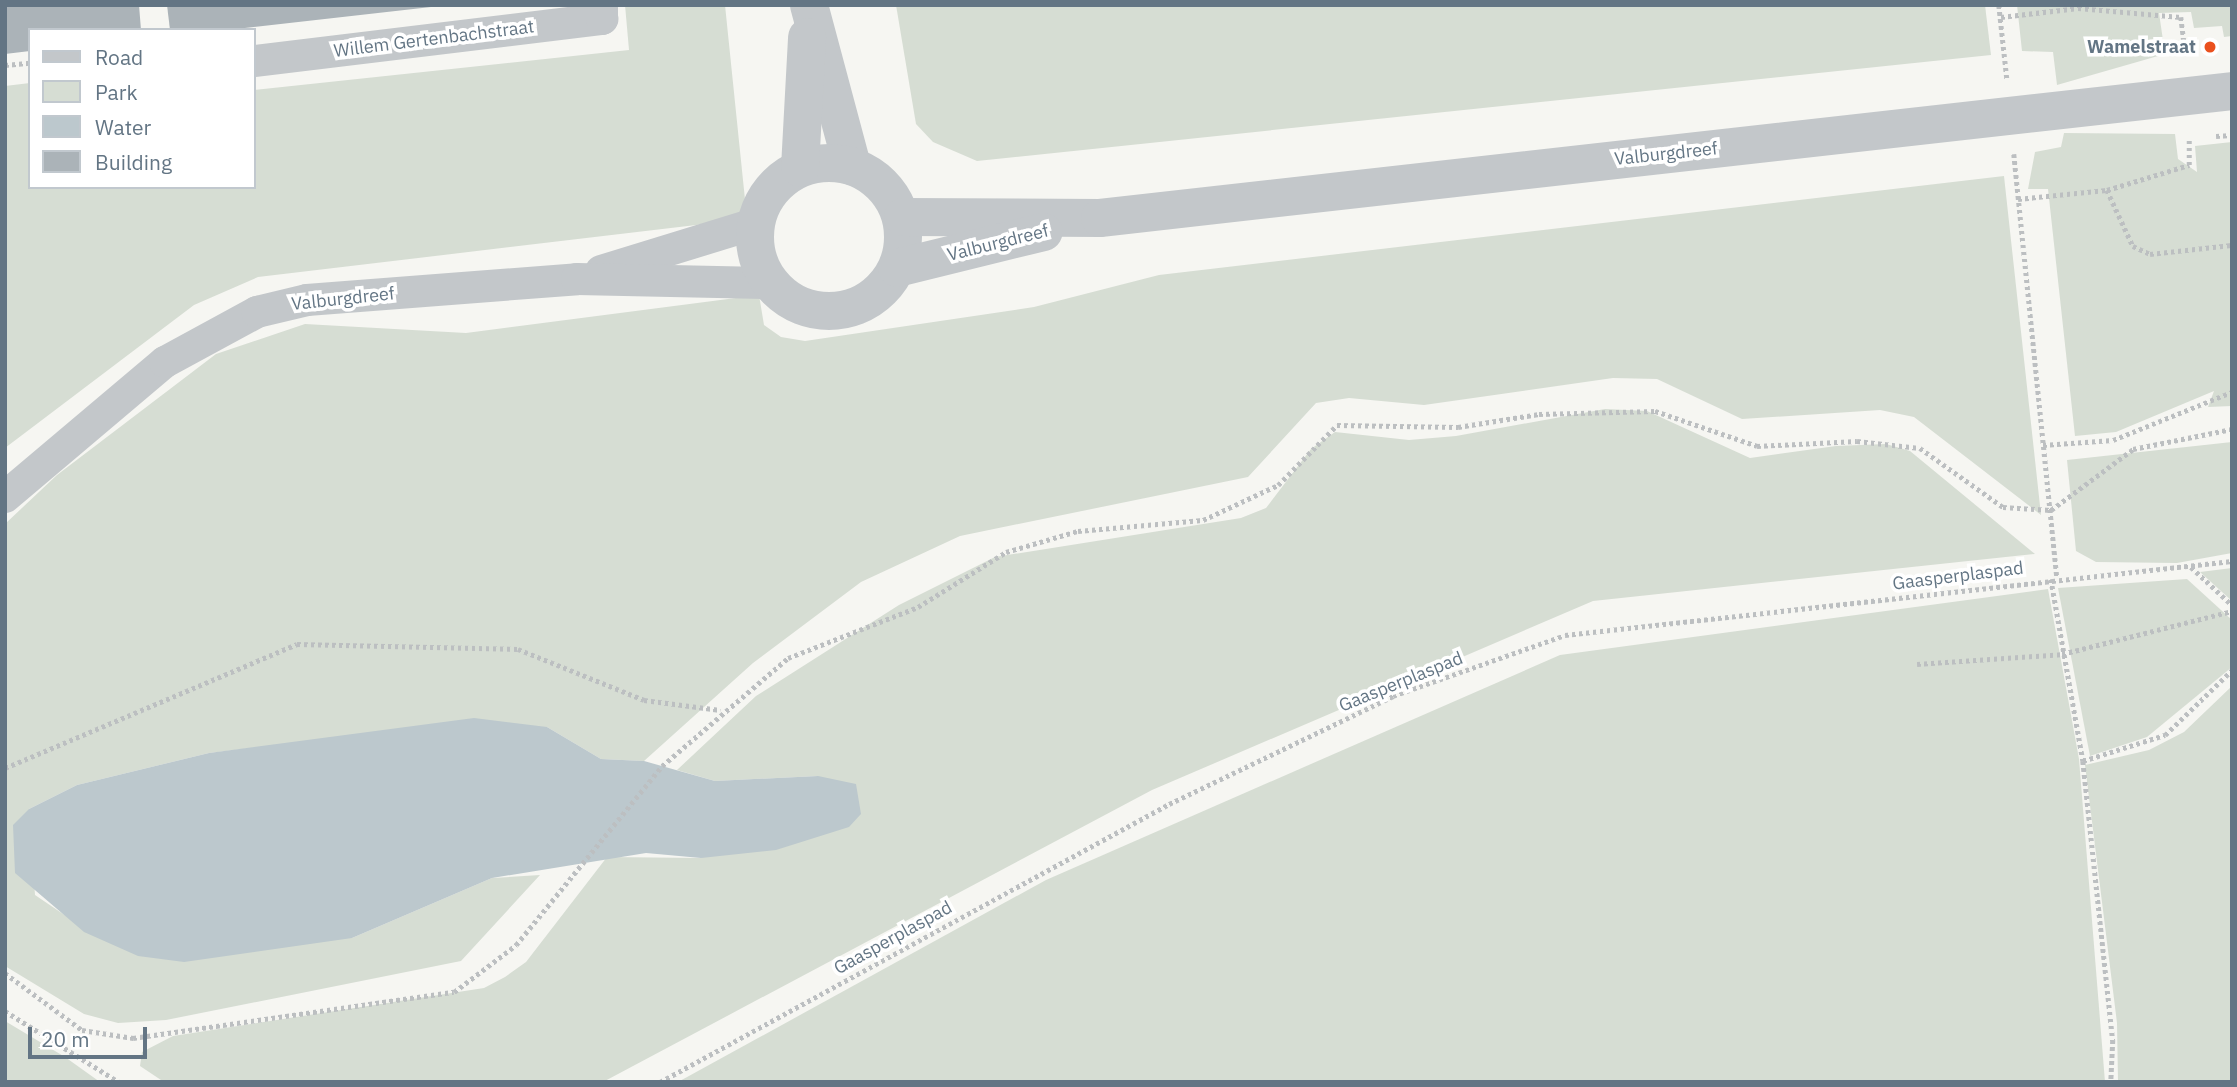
<!DOCTYPE html>
<html>
<head>
<meta charset="utf-8">
<style>
  body { margin:0 }
  #map { position:relative; width:2237px; height:1087px; overflow:hidden; background:#f6f6f2; font-family:"IBM Plex Sans",sans-serif }
  div>[style] { position:absolute }
  .green>* { inset:0; background:#d6ddd3 }
  .water>* { inset:0; background:#bcc8cd }
  .building>* { inset:0; background:#abb3b8 }
  .path>* { height:4.5px; margin-top:-2.25px; transform-origin:0; background:repeating-linear-gradient(90deg,#bcbfc1 0 3.5px,transparent 0 7px) }
  .minor>* { height:32px; margin:-16px; padding:0 16px; transform-origin:16px; border-radius:16px; background:#c3c7ca }
  .tertiary>* { height:38px; margin:-19px; padding:0 19px; transform-origin:19px; border-radius:19px; background:#c3c7ca }
  .tertiary>.ring { margin:-19px; padding:0; box-sizing:content-box; background:none; border:38px solid #c3c7ca; border-radius:50% }
  .dots>* { width:19px; height:19px; translate:-50% -50%; box-sizing:border-box; border:4px solid #fff; border-radius:50% }
  span { translate:-50% -50%; white-space:nowrap; text-align:center; line-height:1.15; -webkit-text-stroke:7px #fff; paint-order:stroke }
  .street-label { font-size:18px; color:#637584 }
  .poi-label { font-size:18px; color:#637584; font-weight:700 }
  .right { translate:-100% -50%; text-align:right }
  .frame { position:absolute; inset:0; border:7px solid #637584; pointer-events:none }
  .legend { position:absolute; left:28px; top:28px; width:228px; height:161px; box-sizing:border-box; background:#fff; border:2px solid #c1c8ce; margin:0; padding:9px 12px; list-style:none; font-size:21px; color:#637584 }
  .legend li { display:flex; align-items:center; gap:14px; height:35px }
  .legend b { width:35px; border:2px solid #c1c8ce }
  .scale { position:absolute; left:28px; top:1027px; width:119px; height:32px; box-sizing:border-box; border:4px solid #637584; border-top:0; padding-left:9px; font-size:21px; line-height:24px; white-space:nowrap; color:#637584; -webkit-text-stroke:5px #fff; paint-order:stroke }
</style>
</head>
<body>
<div id="map">
  <div class="green">
    <div style="clip-path:polygon(625px 5px,725px 5px,747px 219px,258px 277px,194px 305px,5px 448px,5px 86px,30px 83px,30px 187px,254px 187px,254px 90px,629px 50px)"></div>
    <div style="clip-path:polygon(896px 5px,1985px 5px,1991px 55px,977px 161px,933px 142px,916px 124px)"></div>
    <div style="clip-path:polygon(2017px 5px,2232px 5px,2232px 36px,2224px 37px,2222px 26px,2194px 28px,2191px 12px,2159px 13px,2165px 54px,2057px 85px,2053px 52px,2022px 51px)"></div>
    <div style="clip-path:polygon(2064px 133px,2175px 134px,2178px 159px,2197px 172px,2195px 146px,2232px 142px,2232px 406px,2208px 407px,2214px 391px,2116px 432px,2075px 436px,2048px 189px,2028px 189px,2035px 152px,2061px 147px)"></div>
    <div style="clip-path:polygon(2004px 176px,2041px 515px,1914px 417px,1880px 410px,1742px 419px,1657px 379px,1613px 378px,1424px 405px,1349px 398px,1316px 403px,1248px 477px,960px 536px,861px 582px,753px 663px,644px 761px,601px 759px,547px 727px,294px 743px,209px 753px,77px 785px,29px 809px,35px 895px,97px 937px,352px 938px,492px 878px,540px 875px,461px 961px,166px 1020px,118px 1023px,84px 1014px,5px 966px,5px 524px,57px 475px,216px 354px,305px 324px,466px 333px,759px 295px,764px 325px,781px 337px,805px 341px,1034px 307px,1159px 275px)"></div>
    <div style="clip-path:polygon(1605px 409px,1647px 411px,1750px 458px,1836px 446px,1886px 444px,1910px 451px,2035px 554px,1593px 601px,1152px 790px,603px 1082px,164px 1082px,140px 1066px,142px 1052px,173px 1036px,484px 988px,505px 977px,526px 962px,607px 857px,701px 858px,818px 776px,715px 781px,677px 770px,756px 696px,899px 605px,995px 557px,1241px 518px,1266px 508px,1311px 449px,1335px 432px,1409px 440px,1456px 436px)"></div>
    <div style="clip-path:polygon(2232px 442px,2232px 553px,2177px 563px,2096px 562px,2076px 551px,2067px 460px)"></div>
    <div style="clip-path:polygon(2232px 568px,2232px 601px,2200px 572px)"></div>
    <div style="clip-path:polygon(2187px 579px,2232px 620px,2232px 667px,2147px 737px,2090px 756px,2058px 588px)"></div>
    <div style="clip-path:polygon(2048px 589px,2079px 759px,2105px 1082px,678px 1082px,1046px 880px,1560px 655px)"></div>
    <div style="clip-path:polygon(2232px 686px,2232px 1082px,2118px 1082px,2117px 1023px,2085px 765px,2149px 750px,2184px 732px)"></div>
    <div style="clip-path:polygon(5px 1021px,65px 1057px,100px 1082px,5px 1082px)"></div>
  </div>
  <div class="water">
    <div style="clip-path:polygon(474px 718px,547px 727px,601px 759px,644px 761px,715px 781px,818px 776px,856px 784px,861px 814px,849px 827px,776px 850px,701px 858px,646px 853px,492px 878px,352px 938px,184px 962px,138px 956px,84px 932px,15px 873px,13px 825px,29px 809px,77px 785px,209px 753px)"></div>
  </div>
  <div class="building">
    <div style="clip-path:polygon(5px 5px,139px 5px,141px 30px,30px 30px,30px 51px,5px 54px)"></div>
    <div style="clip-path:polygon(167px 5px,431px 5px,431px 7px,227px 30px,170px 30px)"></div>
  </div>
  <div class="path">
    <div style="left:1999px;top:5px;width:74px;rotate:83.8deg"></div>
    <div style="left:2001px;top:17px;width:78px;rotate:-6.7deg"></div>
    <div style="left:2078px;top:8px;width:103px;rotate:5deg"></div>
    <div style="left:2181px;top:17px;width:41px;rotate:83deg"></div>
    <div style="left:5px;top:65px;width:25px;rotate:-5deg"></div>
    <div style="left:2216px;top:136px;width:16px;rotate:-4deg"></div>
    <div style="left:2014px;top:154px;width:426px;rotate:84.2deg"></div>
    <div style="left:2107px;top:190px;width:62px;rotate:65.1deg"></div>
    <div style="left:2133px;top:246px;width:19px;rotate:25deg"></div>
    <div style="left:2150px;top:254px;width:82px;rotate:-6.3deg"></div>
    <div style="left:2018px;top:199px;width:89px;rotate:-5.8deg"></div>
    <div style="left:2107px;top:190px;width:86px;rotate:-17deg"></div>
    <div style="left:2189px;top:165px;width:27px;rotate:-90deg"></div>
    <div style="left:2043px;top:445px;width:70px;rotate:-4.1deg"></div>
    <div style="left:2113px;top:440px;width:128px;rotate:-22deg"></div>
    <div style="left:2191px;top:567px;width:56px;rotate:42.8deg"></div>
    <div style="left:2051px;top:579px;width:185px;rotate:80deg"></div>
    <div style="left:2083px;top:761px;width:281px;rotate:83.9deg"></div>
    <div style="left:2113px;top:1040px;width:42px;rotate:92.7deg"></div>
    <div style="left:1917px;top:664px;width:145px;rotate:-3.9deg"></div>
    <div style="left:2062px;top:654px;width:175px;rotate:-14.2deg"></div>
    <div style="left:2083px;top:761px;width:86px;rotate:-17.6deg"></div>
    <div style="left:2165px;top:735px;width:93px;rotate:-44.1deg"></div>
    <div style="left:5px;top:768px;width:317px;rotate:-23deg"></div>
    <div style="left:297px;top:644px;width:221px;rotate:1.3deg"></div>
    <div style="left:518px;top:649px;width:136px;rotate:22deg"></div>
    <div style="left:644px;top:700px;width:77px;rotate:7.5deg"></div>
    <div style="left:5px;top:973px;width:96px;rotate:36.5deg"></div>
    <div style="left:82px;top:1030px;width:52px;rotate:8.9deg"></div>
    <div style="left:133px;top:1038px;width:324px;rotate:-8.2deg"></div>
    <div style="left:454px;top:992px;width:78px;rotate:-37.2deg"></div>
    <div style="left:516px;top:945px;width:231px;rotate:-50.8deg"></div>
    <div style="left:662px;top:766px;width:166px;rotate:-40.6deg"></div>
    <div style="left:788px;top:658px;width:140px;rotate:-21.4deg"></div>
    <div style="left:918px;top:607px;width:104px;rotate:-32deg"></div>
    <div style="left:1006px;top:552px;width:75px;rotate:-16.3deg"></div>
    <div style="left:1078px;top:531px;width:125px;rotate:-5deg"></div>
    <div style="left:1203px;top:520px;width:83px;rotate:-25deg"></div>
    <div style="left:1278px;top:485px;width:84px;rotate:-45.5deg"></div>
    <div style="left:1337px;top:425px;width:121px;rotate:0.9deg"></div>
    <div style="left:1458px;top:427px;width:82px;rotate:-9.1deg"></div>
    <div style="left:1539px;top:414px;width:116px;rotate:-1.5deg"></div>
    <div style="left:1655px;top:411px;width:108px;rotate:18.9deg"></div>
    <div style="left:1757px;top:446px;width:100px;rotate:-2.9deg"></div>
    <div style="left:1857px;top:441px;width:63px;rotate:6.3deg"></div>
    <div style="left:1920px;top:448px;width:102px;rotate:35.4deg"></div>
    <div style="left:2003px;top:507px;width:48px;rotate:3.6deg"></div>
    <div style="left:2051px;top:510px;width:102px;rotate:-36.6deg"></div>
    <div style="left:2133px;top:449px;width:101px;rotate:-11.4deg"></div>
    <div style="left:5px;top:1011px;width:134px;rotate:31.9deg"></div>
    <div style="left:660px;top:1082px;width:580px;rotate:-28.64deg"></div>
    <div style="left:1169px;top:804px;width:249px;rotate:-25.7deg"></div>
    <div style="left:1393px;top:696px;width:182px;rotate:-19.5deg"></div>
    <div style="left:1565px;top:635px;width:671px;rotate:-6.33deg"></div>
  </div>
  <div class="minor">
    <div style="left:254px;top:61px;width:351px;rotate:-6.9deg"></div>
    <div style="left:602px;top:19px;width:14px;rotate:-90deg"></div>
    <div style="left:601px;top:271px;width:160px;rotate:-17.1deg"></div>
    <div style="left:5px;top:497px;width:209px;rotate:-40.2deg"></div>
    <div style="left:165px;top:362px;width:105px;rotate:-28.5deg"></div>
    <div style="left:257px;top:312px;width:51px;rotate:-13.5deg"></div>
    <div style="left:307px;top:300px;width:271px;rotate:-4.4deg"></div>
    <div style="left:577px;top:279px;width:193px;rotate:1.2deg"></div>
  </div>
  <div class="tertiary">
    <div style="left:809px;top:5px;width:167px;rotate:75deg"></div>
    <div class="ring" style="left:755px;top:163px;width:110px;height:110px"></div>
    <div style="left:800px;top:168px;width:131px;rotate:-86.9deg"></div>
    <div style="left:903px;top:217px;width:197px;rotate:0.3deg"></div>
    <div style="left:1100px;top:218px;width:1139px;rotate:-6.4deg"></div>
    <div style="left:897px;top:268px;width:151px;rotate:-13.8deg"></div>
  </div>
  <div class="dots">
    <div style="left:2210px;top:47px;background:#ea501d"></div>
  </div>
  <div class="street-label">
    <span style="left:434px;top:39px;rotate:-7deg">Willem Gertenbachstraat</span>
    <span style="left:1666px;top:154px;rotate:-6deg">Valburgdreef</span>
    <span style="left:998px;top:243px;rotate:-14deg">Valburgdreef</span>
    <span style="left:343px;top:299px;rotate:-6deg">Valburgdreef</span>
    <span style="left:1958px;top:576px;rotate:-7deg">Gaasperplaspad</span>
    <span style="left:1401px;top:682px;rotate:-22deg">Gaasperplaspad</span>
    <span style="left:893px;top:938px;rotate:-29deg">Gaasperplaspad</span>
  </div>
  <div class="poi-label">
    <span class="right" style="left:2196px;top:47px">Wamelstraat</span>
  </div>
  <div class="frame"></div>
  <ul class="legend">
  <li><b style="height:9px;background:#c3c7ca"></b>Road</li>
  <li><b style="height:19px;background:#d6ddd3"></b>Park</li>
  <li><b style="height:19px;background:#bcc8cd"></b>Water</li>
  <li><b style="height:19px;background:#abb3b8"></b>Building</li>
  </ul>
  <div class="scale">20 m</div>
</div>
</body>
</html>
